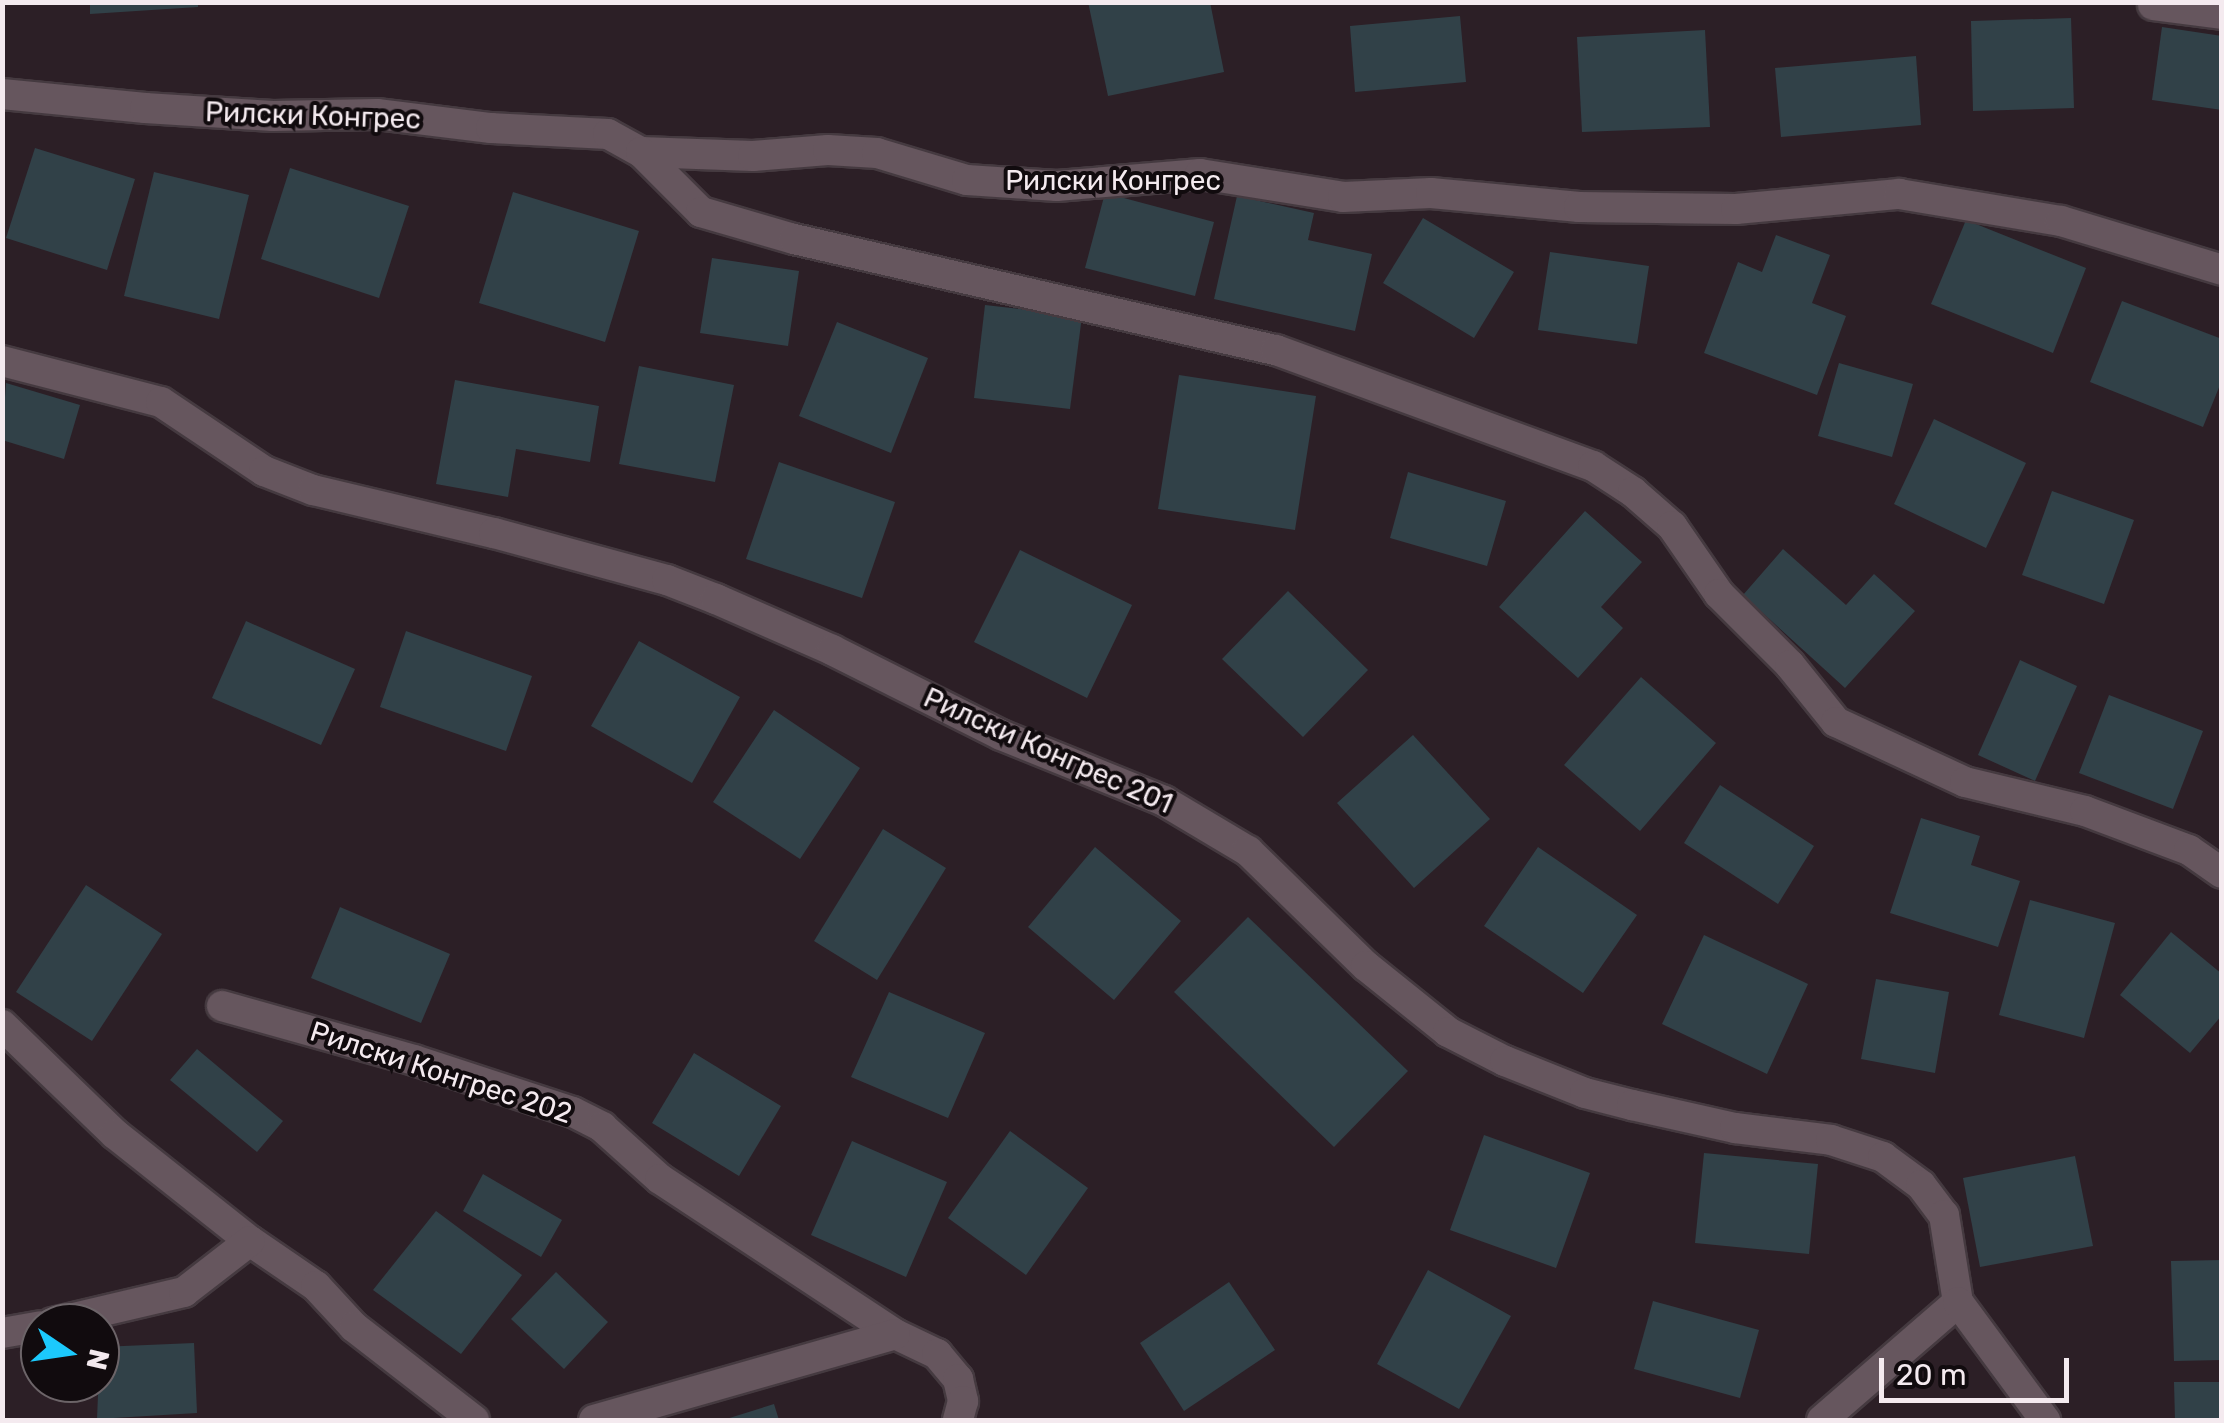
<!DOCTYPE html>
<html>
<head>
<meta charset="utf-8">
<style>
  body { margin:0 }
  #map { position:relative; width:2224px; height:1423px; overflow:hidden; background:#2c1f26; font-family:Rubik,sans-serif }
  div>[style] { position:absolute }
  .building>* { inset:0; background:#314148 }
  .roads { filter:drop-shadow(2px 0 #453a40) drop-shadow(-2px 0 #453a40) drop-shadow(0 2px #453a40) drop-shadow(0 -2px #453a40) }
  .street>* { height:30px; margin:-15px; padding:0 15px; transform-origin:15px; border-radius:15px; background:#66565e }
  span { translate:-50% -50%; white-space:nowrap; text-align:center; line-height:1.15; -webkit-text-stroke:8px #110b0e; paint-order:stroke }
  .street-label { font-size:28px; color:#f4eaef }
  .frame { position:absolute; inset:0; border:5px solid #f4eaef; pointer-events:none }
  .north { position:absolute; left:20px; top:1303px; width:100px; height:100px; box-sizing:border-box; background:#110b0e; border:2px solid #6c6468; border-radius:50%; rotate:103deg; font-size:28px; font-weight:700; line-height:40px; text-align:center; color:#f4eaef }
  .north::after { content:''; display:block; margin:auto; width:35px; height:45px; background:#1cc9fc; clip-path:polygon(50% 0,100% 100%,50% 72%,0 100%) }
  .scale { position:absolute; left:1879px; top:1358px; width:190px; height:45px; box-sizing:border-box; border:5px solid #f4eaef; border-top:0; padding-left:12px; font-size:30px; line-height:35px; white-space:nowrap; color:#f4eaef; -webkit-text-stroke:8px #110b0e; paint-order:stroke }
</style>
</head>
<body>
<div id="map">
  <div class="building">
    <div style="clip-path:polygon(90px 2px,198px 2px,198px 7px,90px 14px)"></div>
    <div style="clip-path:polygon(1088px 2px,1210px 2px,1224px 72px,1108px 96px)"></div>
    <div style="clip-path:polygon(1460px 16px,1466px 82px,1355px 92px,1350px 26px)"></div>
    <div style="clip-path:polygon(2071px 18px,2074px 108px,1973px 111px,1971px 21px)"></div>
    <div style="clip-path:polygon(2162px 27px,2222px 36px,2222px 110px,2152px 100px)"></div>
    <div style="clip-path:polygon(1705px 30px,1710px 127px,1582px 132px,1577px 37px)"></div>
    <div style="clip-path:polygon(1916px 56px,1921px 125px,1781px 137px,1775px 68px)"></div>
    <div style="clip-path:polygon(35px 148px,135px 179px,107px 270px,6px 238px)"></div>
    <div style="clip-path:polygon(290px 168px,409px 206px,379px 298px,261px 259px)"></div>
    <div style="clip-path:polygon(154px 172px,249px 195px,219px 319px,124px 296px)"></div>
    <div style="clip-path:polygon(513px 192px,639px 231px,605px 342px,479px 303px)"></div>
    <div style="clip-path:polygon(1105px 193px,1214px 222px,1195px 296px,1085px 268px)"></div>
    <div style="clip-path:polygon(1237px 196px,1314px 213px,1308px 240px,1372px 254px,1355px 331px,1214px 299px)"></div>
    <div style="clip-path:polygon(1423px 218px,1514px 272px,1474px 338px,1383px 283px)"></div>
    <div style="clip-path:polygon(1966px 220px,2086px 268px,2053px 353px,1931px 304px)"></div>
    <div style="clip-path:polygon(1776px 235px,1830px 255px,1812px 303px,1846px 316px,1817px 395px,1704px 353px,1738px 262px,1762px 272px)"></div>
    <div style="clip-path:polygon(1550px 252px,1649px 266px,1637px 344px,1538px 330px)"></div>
    <div style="clip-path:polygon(712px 258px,799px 271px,788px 346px,700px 333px)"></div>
    <div style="clip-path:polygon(2122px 301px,2222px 339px,2222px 380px,2203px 427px,2090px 382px)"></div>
    <div style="clip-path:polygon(985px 305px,1082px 316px,1070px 409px,974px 398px)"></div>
    <div style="clip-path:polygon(837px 322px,928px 358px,891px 453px,799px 416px)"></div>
    <div style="clip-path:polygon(1839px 363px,1913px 384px,1892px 457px,1818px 436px)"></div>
    <div style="clip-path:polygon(639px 366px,734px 385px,715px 482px,619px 464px)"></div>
    <div style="clip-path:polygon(1179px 375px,1316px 396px,1295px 530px,1158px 509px)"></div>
    <div style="clip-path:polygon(455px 380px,599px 406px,590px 462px,516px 449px,508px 497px,436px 484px)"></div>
    <div style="clip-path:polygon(6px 383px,80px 405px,64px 459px,2px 440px)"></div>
    <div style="clip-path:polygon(1934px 419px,2026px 463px,1986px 548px,1894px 504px)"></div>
    <div style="clip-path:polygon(779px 462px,895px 502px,862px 598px,746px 559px)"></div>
    <div style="clip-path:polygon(1408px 472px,1506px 501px,1487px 566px,1390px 538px)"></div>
    <div style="clip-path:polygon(2052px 491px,2134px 520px,2104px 604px,2022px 575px)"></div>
    <div style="clip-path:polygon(1585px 511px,1642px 562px,1601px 607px,1623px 628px,1578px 678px,1499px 607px)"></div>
    <div style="clip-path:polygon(1783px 549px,1846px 605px,1874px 574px,1915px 611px,1845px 688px,1743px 595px)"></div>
    <div style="clip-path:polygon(1020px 550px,1132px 605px,1087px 698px,974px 642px)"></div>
    <div style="clip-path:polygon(1288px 591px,1368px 670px,1303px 737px,1222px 659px)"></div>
    <div style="clip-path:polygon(246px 621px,355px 669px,321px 745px,212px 698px)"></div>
    <div style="clip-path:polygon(406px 631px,532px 676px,506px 751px,380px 707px)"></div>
    <div style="clip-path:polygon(639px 641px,740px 697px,692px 783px,591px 726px)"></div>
    <div style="clip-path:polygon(2020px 660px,2077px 686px,2035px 781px,1978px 755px)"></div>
    <div style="clip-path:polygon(1641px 677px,1716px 743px,1640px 831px,1564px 765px)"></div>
    <div style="clip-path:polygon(2109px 695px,2203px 731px,2173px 809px,2079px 773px)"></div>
    <div style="clip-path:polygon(774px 710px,860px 768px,800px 859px,713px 802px)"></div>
    <div style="clip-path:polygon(1413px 735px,1490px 819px,1414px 888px,1337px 803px)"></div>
    <div style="clip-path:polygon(1720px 785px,1814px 846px,1778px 904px,1684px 843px)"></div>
    <div style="clip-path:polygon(1921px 818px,1980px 836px,1971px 865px,2020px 881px,1998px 947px,1890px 913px)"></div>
    <div style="clip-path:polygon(883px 829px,946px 868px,877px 980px,814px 941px)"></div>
    <div style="clip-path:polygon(1095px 847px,1181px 921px,1114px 1000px,1028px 927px)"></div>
    <div style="clip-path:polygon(1538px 847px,1637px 915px,1583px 993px,1484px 926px)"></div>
    <div style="clip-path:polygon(86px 885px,162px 934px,92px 1041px,16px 992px)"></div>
    <div style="clip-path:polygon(2030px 900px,2115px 923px,2084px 1038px,1999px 1015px)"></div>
    <div style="clip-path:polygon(340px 907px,450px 954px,421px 1023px,311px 978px)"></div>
    <div style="clip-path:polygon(1248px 917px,1408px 1071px,1334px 1147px,1174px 992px)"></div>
    <div style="clip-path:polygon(2171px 932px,2222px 974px,2222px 1015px,2190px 1053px,2120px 995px)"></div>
    <div style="clip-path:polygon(1704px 935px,1808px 984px,1767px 1074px,1662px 1024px)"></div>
    <div style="clip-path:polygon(1876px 979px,1949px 992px,1935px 1073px,1861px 1059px)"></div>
    <div style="clip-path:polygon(889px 992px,985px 1033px,948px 1118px,851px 1077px)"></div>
    <div style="clip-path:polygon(197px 1049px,283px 1121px,257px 1152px,170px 1080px)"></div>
    <div style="clip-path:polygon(694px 1053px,781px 1106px,739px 1176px,652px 1123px)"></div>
    <div style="clip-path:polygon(1010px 1131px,1088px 1188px,1026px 1275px,948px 1218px)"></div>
    <div style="clip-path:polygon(1484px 1135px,1590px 1173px,1556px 1268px,1450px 1230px)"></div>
    <div style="clip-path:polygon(852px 1141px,947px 1182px,906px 1277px,811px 1235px)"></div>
    <div style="clip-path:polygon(1704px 1153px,1818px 1164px,1809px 1254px,1695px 1243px)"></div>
    <div style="clip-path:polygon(2075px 1156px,2093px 1246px,1980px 1267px,1963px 1178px)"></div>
    <div style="clip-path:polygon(483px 1174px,562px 1220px,541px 1257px,463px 1211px)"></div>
    <div style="clip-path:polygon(436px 1211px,522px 1275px,461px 1354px,373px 1290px)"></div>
    <div style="clip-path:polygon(2222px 1260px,2222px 1360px,2174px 1361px,2171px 1261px)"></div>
    <div style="clip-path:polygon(1428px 1270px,1511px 1316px,1459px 1409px,1377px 1364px)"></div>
    <div style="clip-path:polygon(556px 1272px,608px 1322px,564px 1369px,511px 1319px)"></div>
    <div style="clip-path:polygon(1229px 1282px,1275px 1350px,1184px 1411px,1140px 1343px)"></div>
    <div style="clip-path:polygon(1653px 1301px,1759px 1330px,1740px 1398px,1634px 1369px)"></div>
    <div style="clip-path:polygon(194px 1343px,197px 1413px,97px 1419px,100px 1347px)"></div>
    <div style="clip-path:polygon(2174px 1382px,2222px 1382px,2222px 1420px,2175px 1420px)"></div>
    <div style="clip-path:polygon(774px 1404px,779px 1420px,723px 1420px)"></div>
  </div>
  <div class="roads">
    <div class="street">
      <div style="left:2153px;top:5px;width:70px;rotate:7.4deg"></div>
      <div style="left:2px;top:94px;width:144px;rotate:5.6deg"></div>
      <div style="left:145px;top:108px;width:128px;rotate:3.6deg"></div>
      <div style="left:273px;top:116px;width:104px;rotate:-1.1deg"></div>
      <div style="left:377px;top:114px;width:115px;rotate:7deg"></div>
      <div style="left:491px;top:128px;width:117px;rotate:2.9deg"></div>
      <div style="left:608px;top:134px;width:38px;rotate:29deg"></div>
      <div style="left:641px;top:152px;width:112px;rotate:2deg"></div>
      <div style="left:753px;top:156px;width:75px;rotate:-4.6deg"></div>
      <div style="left:828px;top:150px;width:49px;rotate:3.5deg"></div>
      <div style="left:877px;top:153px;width:94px;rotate:16.7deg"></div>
      <div style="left:967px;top:180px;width:90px;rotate:3.8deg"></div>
      <div style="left:1057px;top:186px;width:144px;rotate:-4.8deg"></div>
      <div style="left:1200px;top:174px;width:145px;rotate:9.1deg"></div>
      <div style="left:1343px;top:197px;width:88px;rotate:-2.6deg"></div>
      <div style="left:1431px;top:193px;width:149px;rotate:5.4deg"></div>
      <div style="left:1579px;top:207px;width:157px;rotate:0.7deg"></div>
      <div style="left:1736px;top:209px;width:164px;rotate:-5.3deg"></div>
      <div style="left:1899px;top:194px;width:164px;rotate:9.5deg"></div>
      <div style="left:2061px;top:221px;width:168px;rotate:16.9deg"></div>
      <div style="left:641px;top:152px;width:85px;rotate:45deg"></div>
      <div style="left:701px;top:212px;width:97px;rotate:16.2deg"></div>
      <div style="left:794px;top:239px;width:495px;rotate:13deg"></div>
      <div style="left:1276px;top:350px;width:338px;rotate:20.1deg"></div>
      <div style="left:1593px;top:466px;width:48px;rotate:33deg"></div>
      <div style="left:1633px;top:492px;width:52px;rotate:41.1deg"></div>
      <div style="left:1672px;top:526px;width:83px;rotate:55.3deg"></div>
      <div style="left:1719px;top:594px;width:100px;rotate:45deg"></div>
      <div style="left:1790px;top:665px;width:73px;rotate:51.1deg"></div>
      <div style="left:1836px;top:722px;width:142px;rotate:24.9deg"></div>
      <div style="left:1965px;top:782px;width:123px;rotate:13.6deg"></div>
      <div style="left:2085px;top:811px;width:111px;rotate:20.6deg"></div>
      <div style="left:2189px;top:850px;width:40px;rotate:34.9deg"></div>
      <div style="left:2px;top:361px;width:164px;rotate:14.5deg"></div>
      <div style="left:161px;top:402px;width:124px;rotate:33.8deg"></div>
      <div style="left:264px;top:471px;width:53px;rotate:21.2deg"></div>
      <div style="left:313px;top:490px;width:186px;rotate:13.4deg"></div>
      <div style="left:494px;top:533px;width:179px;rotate:15.2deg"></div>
      <div style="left:667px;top:580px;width:53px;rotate:21.2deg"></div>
      <div style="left:716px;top:599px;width:127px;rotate:23.7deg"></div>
      <div style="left:832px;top:650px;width:189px;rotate:26.7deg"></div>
      <div style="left:1001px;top:735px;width:176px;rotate:22deg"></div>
      <div style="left:1164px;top:801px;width:98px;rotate:30.8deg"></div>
      <div style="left:1248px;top:851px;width:165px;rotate:44.3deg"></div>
      <div style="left:1366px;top:966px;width:105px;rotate:38.8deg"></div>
      <div style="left:1448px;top:1032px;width:64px;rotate:27deg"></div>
      <div style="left:1505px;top:1061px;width:86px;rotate:21.8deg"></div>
      <div style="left:1585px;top:1093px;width:49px;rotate:14.3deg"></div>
      <div style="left:1632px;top:1105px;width:106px;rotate:12.6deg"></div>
      <div style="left:1735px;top:1128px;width:97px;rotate:7.1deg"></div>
      <div style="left:1831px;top:1140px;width:55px;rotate:18.1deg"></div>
      <div style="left:1883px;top:1157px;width:47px;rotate:36.4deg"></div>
      <div style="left:1921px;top:1185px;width:38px;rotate:53deg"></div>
      <div style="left:1944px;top:1215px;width:88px;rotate:80.9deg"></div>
      <div style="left:222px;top:1006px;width:199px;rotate:15.7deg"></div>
      <div style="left:414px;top:1060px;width:167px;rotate:18.1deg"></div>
      <div style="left:573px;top:1112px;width:33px;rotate:27deg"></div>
      <div style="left:602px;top:1127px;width:78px;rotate:41.9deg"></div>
      <div style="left:660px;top:1179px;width:282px;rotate:33.4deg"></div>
      <div style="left:895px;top:1334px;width:47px;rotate:25.5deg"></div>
      <div style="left:937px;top:1354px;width:33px;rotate:50deg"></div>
      <div style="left:958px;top:1379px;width:23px;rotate:77deg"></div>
      <div style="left:963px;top:1401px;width:20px;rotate:105deg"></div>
      <div style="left:2px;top:1025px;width:157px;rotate:44deg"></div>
      <div style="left:115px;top:1134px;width:172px;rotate:38.4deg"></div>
      <div style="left:250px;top:1241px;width:80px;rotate:34.3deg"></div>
      <div style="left:316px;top:1286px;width:56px;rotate:47.2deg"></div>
      <div style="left:354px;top:1327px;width:152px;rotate:37.8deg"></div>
      <div style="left:52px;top:1323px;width:136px;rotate:-13.2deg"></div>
      <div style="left:184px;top:1292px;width:83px;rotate:-37.7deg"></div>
      <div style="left:2px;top:1333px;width:39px;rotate:-10deg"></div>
      <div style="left:594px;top:1420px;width:313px;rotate:-15.9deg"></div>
      <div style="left:1822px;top:1420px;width:180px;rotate:-40.9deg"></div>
      <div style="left:1958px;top:1302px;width:147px;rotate:53.6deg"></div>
    </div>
  </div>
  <div class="street-label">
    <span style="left:313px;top:116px;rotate:2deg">Рилски Конгрес</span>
    <span style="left:1113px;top:181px">Рилски Конгрес</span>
    <span style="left:1048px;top:751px;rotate:24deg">Рилски Конгрес 201</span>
    <span style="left:441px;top:1073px;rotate:18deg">Рилски Конгрес 202</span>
  </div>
  <div class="frame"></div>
  <div class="north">N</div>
  <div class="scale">20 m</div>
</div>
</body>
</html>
